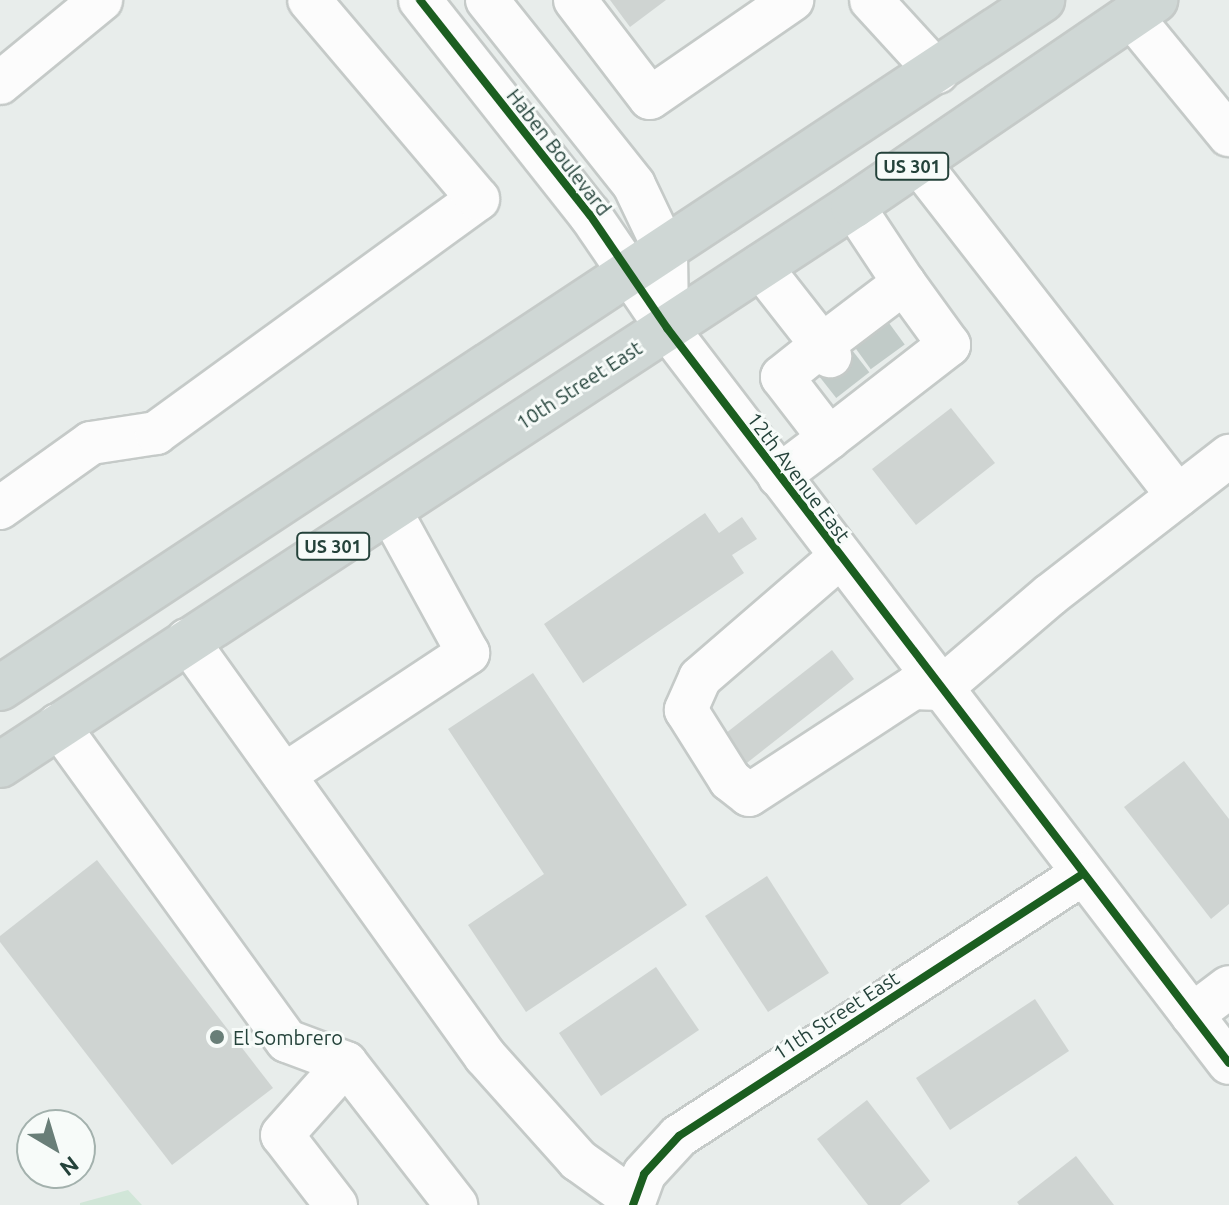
<!DOCTYPE html>
<html>
<head>
<meta charset="utf-8">
<style>
  body { margin:0 }
  #map { position:relative; width:1229px; height:1205px; overflow:hidden; background:#e8edeb; font-family:Ubuntu,sans-serif }
  div>[style] { position:absolute }
  .green>* { inset:0; background:#d1e6d8 }
  .building>* { inset:0; background:#cfd4d2 }
  .minor-tunnel>* { height:42px; margin-top:-21px; transform-origin:0; background:repeating-linear-gradient(90deg,#c1cbc8 0 42px,transparent 0 63px) }
  .roads { filter:drop-shadow(2px 0 #c5cac8) drop-shadow(-2px 0 #c5cac8) drop-shadow(0 2px #c5cac8) drop-shadow(0 -2px #c5cac8) }
  .minor>* { height:42px; margin:-21px; padding:0 21px; transform-origin:21px; border-radius:21px; background:#fcfcfc }
  .major>* { height:44px; margin:-22px; padding:0 22px; transform-origin:22px; border-radius:22px; background:#cfd7d5 }
  .cycleway>* { height:8px; margin:-4px; padding:0 4px; transform-origin:4px; border-radius:4px; background:#1b5e20 }
  .dots>* { width:22px; height:22px; translate:-50% -50%; box-sizing:border-box; border:4px solid #f7fbf9; border-radius:50% }
  span { translate:-50% -50%; white-space:nowrap; text-align:center; line-height:1.15; -webkit-text-stroke:6px #f7fbf9; paint-order:stroke }
  .shield-label span { padding:2px 6px; background:#f7fbf9; border:2px solid; border-radius:6px; -webkit-text-stroke-width:0 }
  .shield-label { font-size:18px; color:#24423a; font-weight:700 }
  .street-label { font-size:20px; color:#24423a }
  .poi-label { font-size:20px; color:#24423a }
  .left { translate:0 -50%; text-align:left }
  .north { position:absolute; left:16px; top:1109px; width:80px; height:80px; box-sizing:border-box; background:#f7fbf9; border:2px solid #a3b1ad; border-radius:50%; rotate:142deg; font-size:22px; font-weight:700; line-height:32px; text-align:center; color:#24423a }
  .north::after { content:''; display:block; margin:auto; width:28px; height:36px; background:#697e78; clip-path:polygon(50% 0,100% 100%,50% 72%,0 100%) }
</style>
</head>
<body>
<div id="map">
  <div class="green">
    <div style="clip-path:polygon(128px 1190px,142px 1205px,80px 1205px,80px 1203px)"></div>
  </div>
  <div class="building">
    <div style="clip-path:polygon(610px 0,666px 0,630px 27px)"></div>
    <div style="clip-path:polygon(951px 408px,995px 463px,916px 525px,872px 469px)"></div>
    <div style="clip-path:polygon(705px 513px,719px 533px,742px 517px,757px 539px,732px 555px,744px 573px,583px 683px,544px 624px)"></div>
    <div style="clip-path:polygon(832px 650px,854px 679px,743px 766px,721px 737px)"></div>
    <div style="clip-path:polygon(533px 673px,687px 905px,526px 1012px,468px 925px,544px 874px,448px 729px)"></div>
    <div style="clip-path:polygon(1184px 761px,1229px 819px,1229px 904px,1211px 919px,1124px 807px)"></div>
    <div style="clip-path:polygon(97px 860px,273px 1088px,172px 1165px,0 942px,0 936px)"></div>
    <div style="clip-path:polygon(767px 876px,829px 973px,768px 1012px,705px 916px)"></div>
    <div style="clip-path:polygon(656px 967px,699px 1030px,601px 1096px,559px 1033px)"></div>
    <div style="clip-path:polygon(1035px 999px,1069px 1051px,950px 1130px,916px 1078px)"></div>
    <div style="clip-path:polygon(867px 1100px,930px 1181px,900px 1205px,868px 1205px,817px 1139px)"></div>
    <div style="clip-path:polygon(1076px 1156px,1114px 1205px,1019px 1205px,1017px 1202px)"></div>
  </div>
  <div class="minor-tunnel">
    <div style="left:866px;top:327px;width:37px;rotate:54deg"></div>
    <div style="left:830px;top:356px;width:37px;rotate:52deg"></div>
  </div>
  <div class="roads">
    <div class="minor">
      <div style="left:420px;top:0;width:274px;rotate:51.7deg"></div>
      <div style="left:590px;top:215px;width:137px;rotate:55.7deg"></div>
      <div style="left:667px;top:328px;width:925px;rotate:52.6deg"></div>
      <div style="left:487px;top:0;width:236px;rotate:51.5deg"></div>
      <div style="left:634px;top:185px;width:74px;rotate:64.5deg"></div>
      <div style="left:666px;top:252px;width:76px;rotate:89.2deg"></div>
      <div style="left:575px;top:0;width:123px;rotate:52.6deg"></div>
      <div style="left:650px;top:98px;width:173px;rotate:-34.6deg"></div>
      <div style="left:871px;top:0;width:98px;rotate:47.5deg"></div>
      <div style="left:1132px;top:17px;width:153px;rotate:50.6deg"></div>
      <div style="left:0;top:83px;width:131px;rotate:-39.4deg"></div>
      <div style="left:918px;top:162px;width:423px;rotate:52.1deg"></div>
      <div style="left:760px;top:266px;width:100px;rotate:51.9deg"></div>
      <div style="left:822px;top:345px;width:103px;rotate:-37.1deg"></div>
      <div style="left:904px;top:283px;width:92px;rotate:-123.5deg"></div>
      <div style="left:829px;top:438px;width:152px;rotate:-37.8deg"></div>
      <div style="left:949px;top:345px;width:77px;rotate:-126deg"></div>
      <div style="left:779px;top:476px;width:63px;rotate:-37.2deg"></div>
      <div style="left:829px;top:438px;width:77px;rotate:-127.6deg"></div>
      <div style="left:782px;top:377px;width:51px;rotate:-38.7deg"></div>
      <div style="left:822px;top:345px;width:14px;rotate:54deg"></div>
      <div style="left:0;top:508px;width:112px;rotate:-35.5deg"></div>
      <div style="left:91px;top:443px;width:66px;rotate:-8.7deg"></div>
      <div style="left:156px;top:433px;width:398px;rotate:-36deg"></div>
      <div style="left:478px;top:199px;width:261px;rotate:-130.3deg"></div>
      <div style="left:840px;top:557px;width:185px;rotate:139.2deg"></div>
      <div style="left:700px;top:678px;width:35px;rotate:114deg"></div>
      <div style="left:686px;top:710px;width:83px;rotate:57.8deg"></div>
      <div style="left:730px;top:780px;width:24px;rotate:38deg"></div>
      <div style="left:749px;top:795px;width:196px;rotate:-33.1deg"></div>
      <div style="left:913px;top:688px;width:27px;rotate:2deg"></div>
      <div style="left:940px;top:689px;width:145px;rotate:-40.5deg"></div>
      <div style="left:1050px;top:595px;width:227px;rotate:-37.8deg"></div>
      <div style="left:187px;top:640px;width:512px;rotate:54.38deg"></div>
      <div style="left:485px;top:1056px;width:140px;rotate:48.2deg"></div>
      <div style="left:578px;top:1160px;width:69px;rotate:35.5deg"></div>
      <div style="left:58px;top:725px;width:390px;rotate:54.1deg"></div>
      <div style="left:287px;top:1041px;width:63px;rotate:20.4deg"></div>
      <div style="left:346px;top:1063px;width:180px;rotate:52.2deg"></div>
      <div style="left:284px;top:775px;width:221px;rotate:-33.5deg"></div>
      <div style="left:468px;top:653px;width:164px;rotate:-118.7deg"></div>
      <div style="left:1192px;top:1015px;width:46px;rotate:-37.1deg"></div>
      <div style="left:336px;top:1205px;width:88px;rotate:-127.6deg"></div>
      <div style="left:282px;top:1135px;width:96px;rotate:-48.4deg"></div>
      <div style="left:633px;top:1205px;width:33px;rotate:-70deg"></div>
      <div style="left:644px;top:1174px;width:52px;rotate:-47.4deg"></div>
      <div style="left:679px;top:1136px;width:481px;rotate:-33deg"></div>
    </div>
    <div class="major">
      <div style="left:0;top:688px;width:1249px;rotate:-33.44deg"></div>
      <div style="left:0;top:765px;width:1020px;rotate:-33.24deg"></div>
      <div style="left:853px;top:206px;width:366px;rotate:-34.3deg"></div>
    </div>
  </div>
  <div class="cycleway">
    <div style="left:420px;top:0;width:274px;rotate:51.7deg"></div>
    <div style="left:590px;top:215px;width:137px;rotate:55.7deg"></div>
    <div style="left:667px;top:328px;width:925px;rotate:52.6deg"></div>
    <div style="left:633px;top:1205px;width:33px;rotate:-70deg"></div>
    <div style="left:644px;top:1174px;width:52px;rotate:-47.4deg"></div>
    <div style="left:679px;top:1136px;width:481px;rotate:-33deg"></div>
  </div>
  <div class="dots">
    <div style="left:217px;top:1037px;background:#697e78"></div>
  </div>
  <div class="shield-label">
    <span style="left:912px;top:166px">US 301</span>
    <span style="left:333px;top:546px">US 301</span>
  </div>
  <div class="street-label">
    <span style="left:559px;top:152px;rotate:52deg">Haben Boulevard</span>
    <span style="left:579px;top:385px;rotate:-33deg">10th Street East</span>
    <span style="left:799px;top:477px;rotate:53deg">12th Avenue East</span>
    <span style="left:836px;top:1015px;rotate:-33deg">11th Street East</span>
  </div>
  <div class="poi-label">
    <span class="left" style="left:233px;top:1037px">El Sombrero</span>
  </div>
  <div class="north">N</div>
</div>
</body>
</html>
